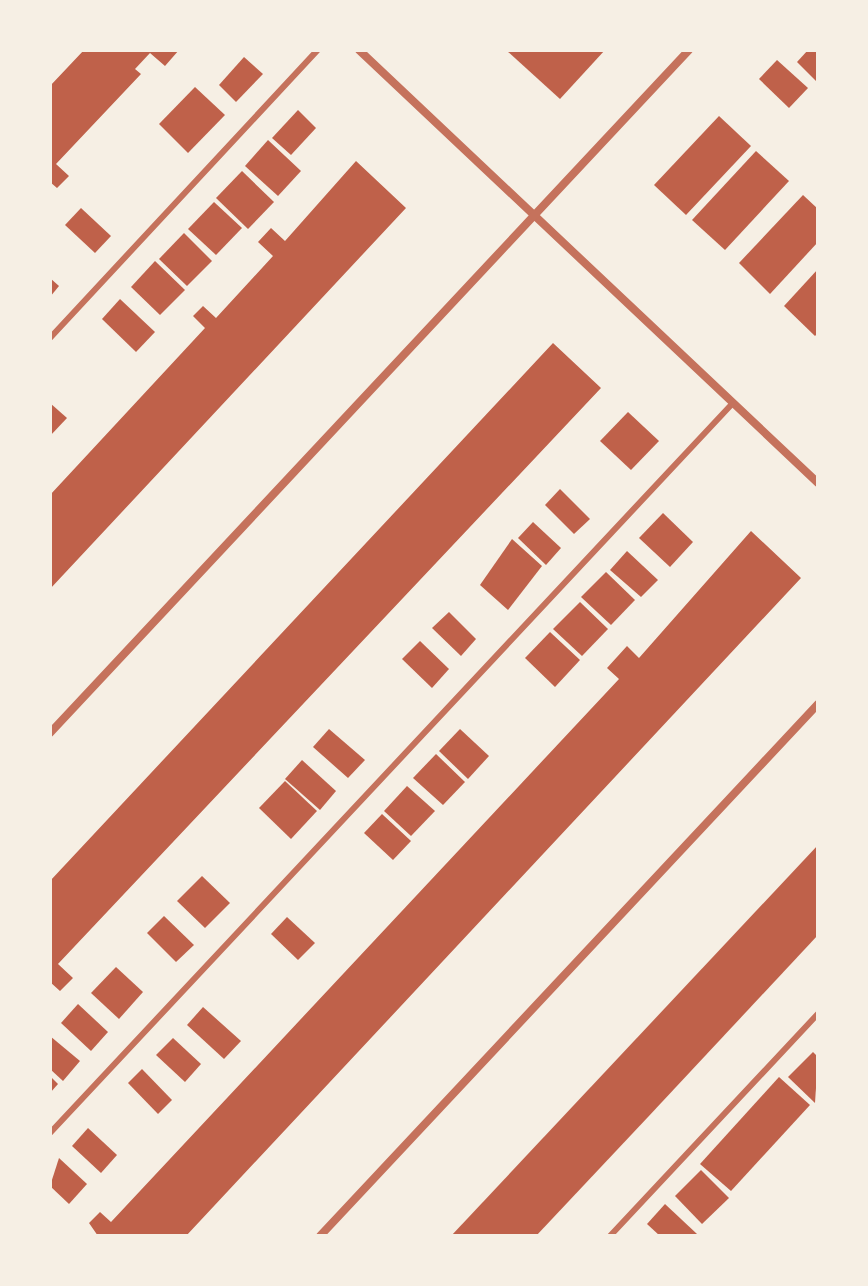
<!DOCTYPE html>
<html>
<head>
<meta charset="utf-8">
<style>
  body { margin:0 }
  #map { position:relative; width:868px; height:1286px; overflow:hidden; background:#f6efe4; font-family:Montserrat,sans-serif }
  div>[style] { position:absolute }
  .building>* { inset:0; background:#bf614a }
  .service>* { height:6px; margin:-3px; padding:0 3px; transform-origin:3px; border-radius:3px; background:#c5725c }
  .minor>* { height:8px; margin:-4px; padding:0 4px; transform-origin:4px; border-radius:4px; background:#c5725c }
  span { translate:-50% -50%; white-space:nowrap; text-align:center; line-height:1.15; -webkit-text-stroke:8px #f6efe4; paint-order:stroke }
  .frame { position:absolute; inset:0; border:52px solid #f6efe4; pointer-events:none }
</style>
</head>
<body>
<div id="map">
  <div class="building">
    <div style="clip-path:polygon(84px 50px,179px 50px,165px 66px,150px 53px,135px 69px,141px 74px,56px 164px,69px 176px,57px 188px,50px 182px,50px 86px)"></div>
    <div style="clip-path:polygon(506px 50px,605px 50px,560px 99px)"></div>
    <div style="clip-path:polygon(808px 50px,818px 50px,818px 83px,797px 62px)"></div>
    <div style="clip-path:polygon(244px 57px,263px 74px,236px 102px,219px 85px)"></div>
    <div style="clip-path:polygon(777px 60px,808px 88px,789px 108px,759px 79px)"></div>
    <div style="clip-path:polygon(195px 87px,225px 115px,188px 153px,159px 124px)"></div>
    <div style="clip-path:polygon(298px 110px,316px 128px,291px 155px,272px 138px)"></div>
    <div style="clip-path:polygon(719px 116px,751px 146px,686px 215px,654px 185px)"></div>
    <div style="clip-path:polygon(268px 140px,301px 171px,278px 196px,245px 166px)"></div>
    <div style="clip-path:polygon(756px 151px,789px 181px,725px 250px,692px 220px)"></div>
    <div style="clip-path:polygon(356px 161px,406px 208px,50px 589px,50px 495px,205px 328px,193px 316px,203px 306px,216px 318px,273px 256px,258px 242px,271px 228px,285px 241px)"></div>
    <div style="clip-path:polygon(242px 171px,274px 202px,248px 229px,216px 198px)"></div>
    <div style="clip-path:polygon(803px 195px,818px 209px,818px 242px,770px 294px,739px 263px)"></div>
    <div style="clip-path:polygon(214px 202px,242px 228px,216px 255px,188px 229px)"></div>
    <div style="clip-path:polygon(81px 208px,111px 236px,95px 253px,65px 225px)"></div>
    <div style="clip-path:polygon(184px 233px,212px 261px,187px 286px,159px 259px)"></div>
    <div style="clip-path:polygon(155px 261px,185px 290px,160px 315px,131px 287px)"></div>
    <div style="clip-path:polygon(818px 269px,818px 333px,815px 336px,784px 306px)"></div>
    <div style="clip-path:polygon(50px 278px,59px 286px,50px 297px)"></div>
    <div style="clip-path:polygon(120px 299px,155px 332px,136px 352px,102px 319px)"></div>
    <div style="clip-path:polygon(553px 343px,601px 388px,58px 964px,73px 978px,60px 991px,50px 982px,50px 881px)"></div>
    <div style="clip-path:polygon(50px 403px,67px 418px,50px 436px)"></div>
    <div style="clip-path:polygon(628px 412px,659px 441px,631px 470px,600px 441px)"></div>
    <div style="clip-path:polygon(560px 489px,590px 519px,574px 534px,545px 505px)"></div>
    <div style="clip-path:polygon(663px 513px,693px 542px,670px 567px,639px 538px)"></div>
    <div style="clip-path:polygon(533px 522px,561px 548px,546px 565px,518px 538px)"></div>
    <div style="clip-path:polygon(751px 531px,801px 578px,186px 1236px,98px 1236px,89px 1223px,100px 1212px,111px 1222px,619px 679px,607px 668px,627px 646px,639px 658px)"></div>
    <div style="clip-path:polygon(512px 539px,542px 566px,508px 610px,480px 585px)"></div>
    <div style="clip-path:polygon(627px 551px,658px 580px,641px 597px,610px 570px)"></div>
    <div style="clip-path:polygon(606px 572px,635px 600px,611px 625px,581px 597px)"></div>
    <div style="clip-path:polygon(580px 602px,608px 629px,582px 656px,553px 629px)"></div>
    <div style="clip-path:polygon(449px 612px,476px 639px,461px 656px,432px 628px)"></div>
    <div style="clip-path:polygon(550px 632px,580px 660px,555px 687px,525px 658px)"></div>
    <div style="clip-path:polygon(420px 641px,449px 669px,432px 688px,402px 659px)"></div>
    <div style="clip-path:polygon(329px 729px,365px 760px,348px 778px,313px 747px)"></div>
    <div style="clip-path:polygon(460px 729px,489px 756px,468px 779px,439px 751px)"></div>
    <div style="clip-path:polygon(436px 754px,465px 782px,443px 805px,413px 778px)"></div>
    <div style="clip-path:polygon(302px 760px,336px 791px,320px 810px,285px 779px)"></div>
    <div style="clip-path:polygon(285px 781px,317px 811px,291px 839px,259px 808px)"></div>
    <div style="clip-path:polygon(407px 786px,435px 811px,411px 836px,384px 811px)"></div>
    <div style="clip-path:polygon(382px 814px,411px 841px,393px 860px,364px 833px)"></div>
    <div style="clip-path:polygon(818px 845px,818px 935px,648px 1117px,536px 1236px,451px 1236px)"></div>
    <div style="clip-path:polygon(202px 876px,230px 903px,205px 928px,177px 901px)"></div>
    <div style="clip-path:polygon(164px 916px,194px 945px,176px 962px,147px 933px)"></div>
    <div style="clip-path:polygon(287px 917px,315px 943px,298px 960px,271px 934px)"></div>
    <div style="clip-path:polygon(116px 967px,143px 992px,119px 1019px,91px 993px)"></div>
    <div style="clip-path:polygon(78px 1004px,108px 1032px,91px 1051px,61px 1023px)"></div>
    <div style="clip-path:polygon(203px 1007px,241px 1041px,224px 1059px,187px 1025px)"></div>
    <div style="clip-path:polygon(50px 1036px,80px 1061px,63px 1081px,50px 1069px)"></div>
    <div style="clip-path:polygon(173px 1038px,201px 1064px,185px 1082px,156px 1055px)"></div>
    <div style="clip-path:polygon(813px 1052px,818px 1057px,815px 1103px,788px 1077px)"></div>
    <div style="clip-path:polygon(142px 1069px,172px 1100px,158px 1114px,128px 1083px)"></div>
    <div style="clip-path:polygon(50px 1076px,58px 1084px,50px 1093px)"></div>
    <div style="clip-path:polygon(779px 1077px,810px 1105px,731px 1191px,700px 1164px)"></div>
    <div style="clip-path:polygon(88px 1128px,117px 1155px,101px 1173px,72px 1146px)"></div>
    <div style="clip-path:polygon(59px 1158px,87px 1184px,69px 1204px,50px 1186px)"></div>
    <div style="clip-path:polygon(701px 1170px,729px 1198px,702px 1224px,675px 1196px)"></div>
    <div style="clip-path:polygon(665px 1204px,697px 1234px,695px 1236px,660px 1236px,647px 1224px)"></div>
  </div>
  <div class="service">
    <div style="left:50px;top:338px;width:393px;rotate:-47.1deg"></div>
    <div style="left:50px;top:1133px;width:1000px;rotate:-46.91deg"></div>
    <div style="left:610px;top:1236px;width:304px;rotate:-46.9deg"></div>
  </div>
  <div class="minor">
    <div style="left:359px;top:50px;width:631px;rotate:43.33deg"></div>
    <div style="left:50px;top:733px;width:935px;rotate:-46.91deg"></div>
    <div style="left:320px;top:1236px;width:729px;rotate:-46.89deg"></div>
  </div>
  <div class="frame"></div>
</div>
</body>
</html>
